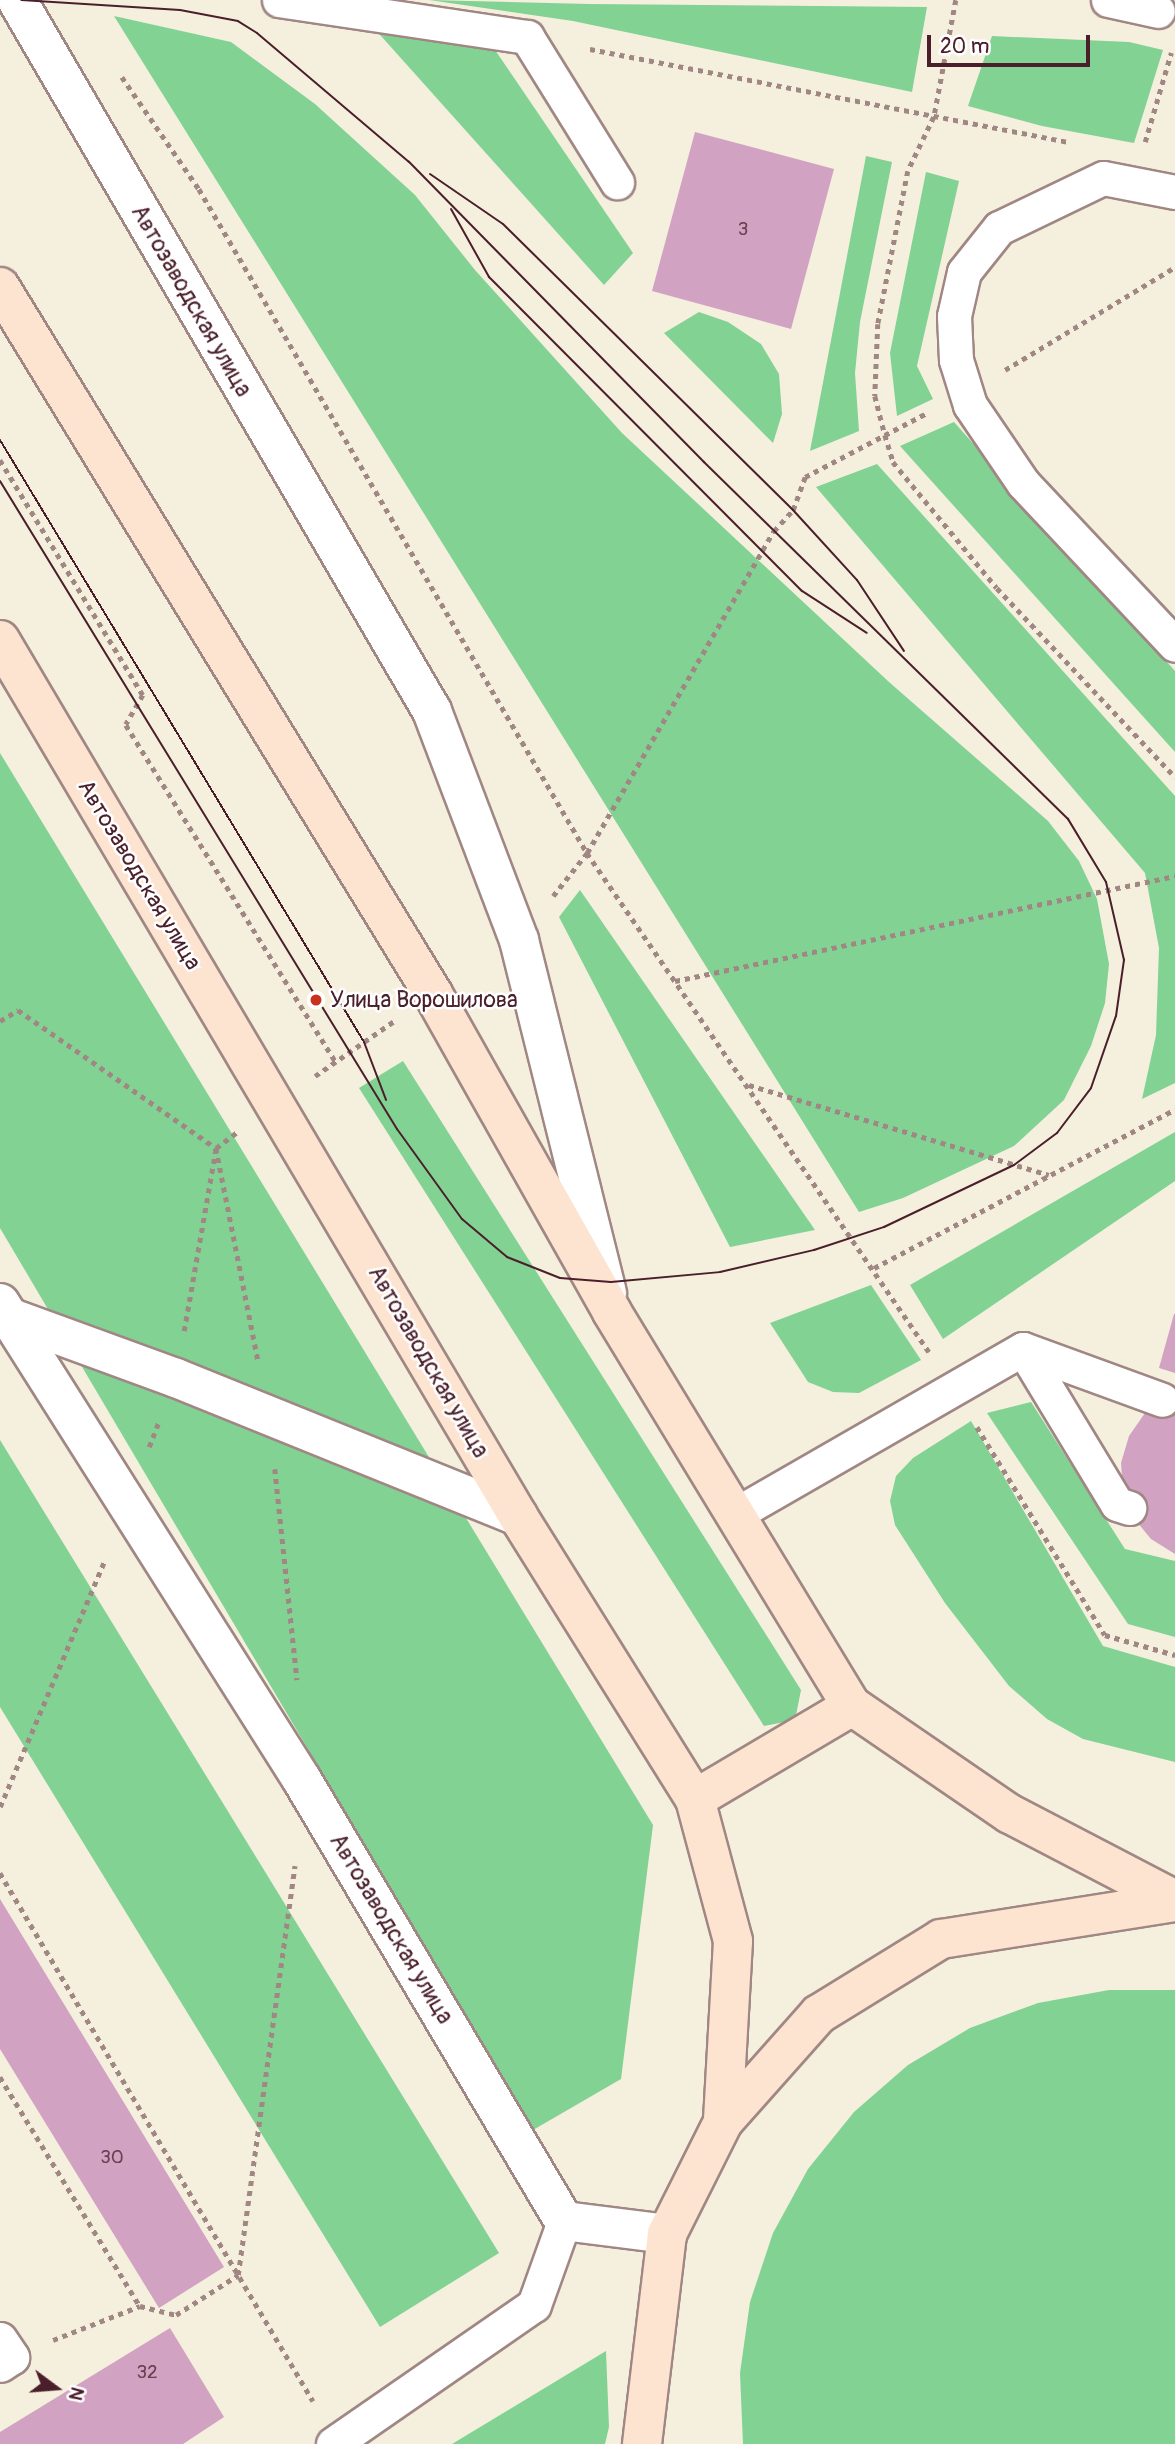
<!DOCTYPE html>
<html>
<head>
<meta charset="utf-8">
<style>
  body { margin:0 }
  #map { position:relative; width:1175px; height:2444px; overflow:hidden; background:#f5efdd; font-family:Pangolin,sans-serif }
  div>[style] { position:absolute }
  .green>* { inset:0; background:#81d293 }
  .building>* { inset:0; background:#d2a2c3 }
  .path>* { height:4.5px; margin-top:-2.25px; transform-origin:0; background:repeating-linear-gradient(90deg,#a08784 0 5px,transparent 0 10px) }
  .roads { filter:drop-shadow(2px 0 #a08784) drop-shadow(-2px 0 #a08784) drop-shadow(0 2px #a08784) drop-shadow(0 -2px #a08784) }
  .service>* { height:33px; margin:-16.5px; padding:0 16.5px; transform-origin:16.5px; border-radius:16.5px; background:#fff }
  .minor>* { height:38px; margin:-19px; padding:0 19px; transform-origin:19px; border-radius:19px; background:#fff }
  .secondary>* { height:38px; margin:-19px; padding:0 19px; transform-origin:19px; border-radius:19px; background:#fde4d1 }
  .tram>* { height:2px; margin:-1px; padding:0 1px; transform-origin:1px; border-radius:1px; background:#4a1f2b }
  .dots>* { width:19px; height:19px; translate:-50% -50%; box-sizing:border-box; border:4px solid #fff; border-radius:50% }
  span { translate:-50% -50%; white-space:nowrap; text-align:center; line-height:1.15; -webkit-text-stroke:5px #fff; paint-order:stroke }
  .number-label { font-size:19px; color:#6c4051 }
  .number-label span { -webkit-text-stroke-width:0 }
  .street-label { font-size:23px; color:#4a1f2b }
  .poi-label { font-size:23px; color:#4a1f2b }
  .left { translate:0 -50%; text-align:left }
  .north { position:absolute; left:21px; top:2353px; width:70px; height:70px; -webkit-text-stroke:5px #fff; paint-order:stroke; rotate:106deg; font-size:19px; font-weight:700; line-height:28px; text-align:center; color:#4a1f2b }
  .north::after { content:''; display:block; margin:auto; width:24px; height:32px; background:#4a1f2b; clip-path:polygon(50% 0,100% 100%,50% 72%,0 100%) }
  .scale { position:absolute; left:927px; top:35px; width:163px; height:32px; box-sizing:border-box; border:4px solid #4a1f2b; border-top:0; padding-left:9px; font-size:21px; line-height:24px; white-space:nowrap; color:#4a1f2b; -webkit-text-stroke:5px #fff; paint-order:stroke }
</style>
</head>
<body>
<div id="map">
  <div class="green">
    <div style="clip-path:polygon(429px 0,589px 4px,927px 7px,912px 92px,573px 21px)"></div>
    <div style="clip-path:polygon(114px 16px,231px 42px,315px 104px,415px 195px,475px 270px,622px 433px,889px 682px,1048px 821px,1079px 861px,1097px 899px,1109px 964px,1105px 1003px,1091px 1046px,1064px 1100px,1014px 1146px,903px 1198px,859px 1212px)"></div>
    <div style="clip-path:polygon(373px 27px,491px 44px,633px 253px,604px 285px)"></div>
    <div style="clip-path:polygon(992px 36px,1129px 42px,1163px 50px,1134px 143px,1042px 126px,968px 106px)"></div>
    <div style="clip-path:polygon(866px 156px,892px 162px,860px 322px,855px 373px,859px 431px,810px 451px)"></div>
    <div style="clip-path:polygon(926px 172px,959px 181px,917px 366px,933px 399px,897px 416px,890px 353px)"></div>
    <div style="clip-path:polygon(699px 312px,728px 322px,761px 344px,779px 374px,782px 414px,773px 443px,664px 333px)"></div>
    <div style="clip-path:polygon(954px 422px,1175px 671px,1175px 752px,900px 446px)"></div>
    <div style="clip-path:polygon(877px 464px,1175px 796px,1175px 1083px,1142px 1099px,1156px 1035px,1159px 948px,1145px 873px,816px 487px)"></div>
    <div style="clip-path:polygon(0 753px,653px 1825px,621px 2079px,533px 2130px,0 1228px)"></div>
    <div style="clip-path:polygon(580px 890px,815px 1230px,730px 1247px,559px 917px)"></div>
    <div style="clip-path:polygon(403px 1061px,801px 1690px,795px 1720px,764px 1726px,359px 1088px)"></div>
    <div style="clip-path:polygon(1175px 1132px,1175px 1181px,943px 1339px,910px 1285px)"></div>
    <div style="clip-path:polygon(871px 1285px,921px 1360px,859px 1393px,833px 1392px,808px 1382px,770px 1323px)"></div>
    <div style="clip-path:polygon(1031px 1402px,1125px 1549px,1175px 1561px,1175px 1637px,1128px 1624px,987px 1413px)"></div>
    <div style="clip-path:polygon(971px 1421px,1103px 1646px,1175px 1667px,1175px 1762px,1083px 1739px,1047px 1719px,1009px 1686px,945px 1603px,895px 1525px,890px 1501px,896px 1476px,913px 1458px)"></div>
    <div style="clip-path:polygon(0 1440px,499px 2253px,380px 2327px,0 1707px)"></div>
    <div style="clip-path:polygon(1109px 1990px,1175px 1990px,1175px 2444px,743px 2444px,740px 2373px,750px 2302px,773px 2233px,808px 2169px,854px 2112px,908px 2065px,970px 2028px,1038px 2003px)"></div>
    <div style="clip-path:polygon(606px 2351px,609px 2427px,605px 2444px,452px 2444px)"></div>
  </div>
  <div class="building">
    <div style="clip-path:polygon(695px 132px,834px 169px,791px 329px,652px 291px)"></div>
    <div style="clip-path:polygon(1174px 1314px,1175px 1314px,1175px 1373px,1159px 1368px)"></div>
    <div style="clip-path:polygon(1175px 1393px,1175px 1554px,1151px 1539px,1132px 1516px,1123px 1490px,1121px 1463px,1129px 1436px,1145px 1413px)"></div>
    <div style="clip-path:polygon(0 1899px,224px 2267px,159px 2308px,0 2049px)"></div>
    <div style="clip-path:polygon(170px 2328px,224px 2417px,183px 2444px,0 2444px,0 2432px)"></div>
  </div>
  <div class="path">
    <div style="left:956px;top:0;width:119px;rotate:100.6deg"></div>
    <div style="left:934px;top:117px;width:60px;rotate:115.7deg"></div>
    <div style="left:908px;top:171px;width:156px;rotate:101.1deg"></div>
    <div style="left:878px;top:324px;width:72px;rotate:92.4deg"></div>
    <div style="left:875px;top:396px;width:40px;rotate:75.6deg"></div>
    <div style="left:885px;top:435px;width:28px;rotate:73deg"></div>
    <div style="left:893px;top:462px;width:163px;rotate:50.5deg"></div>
    <div style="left:997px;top:588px;width:260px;rotate:46.7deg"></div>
    <div style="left:590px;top:49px;width:488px;rotate:11deg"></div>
    <div style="left:122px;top:77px;width:136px;rotate:55.5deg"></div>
    <div style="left:199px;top:189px;width:769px;rotate:59.7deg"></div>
    <div style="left:587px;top:853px;width:605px;rotate:55.57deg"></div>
    <div style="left:1145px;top:142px;width:93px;rotate:-73.7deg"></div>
    <div style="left:1005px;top:370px;width:199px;rotate:-31.2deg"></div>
    <div style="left:0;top:460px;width:275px;rotate:58.7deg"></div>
    <div style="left:143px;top:695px;width:34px;rotate:120deg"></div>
    <div style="left:126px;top:725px;width:397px;rotate:58.1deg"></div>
    <div style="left:553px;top:896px;width:55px;rotate:-51.7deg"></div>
    <div style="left:587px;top:853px;width:372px;rotate:-59.9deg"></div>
    <div style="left:774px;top:531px;width:28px;rotate:-48deg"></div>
    <div style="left:793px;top:510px;width:35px;rotate:-70deg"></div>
    <div style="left:805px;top:477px;width:138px;rotate:-27.7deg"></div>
    <div style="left:675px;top:981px;width:511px;rotate:-11.86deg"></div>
    <div style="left:0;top:1021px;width:21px;rotate:-31deg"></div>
    <div style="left:18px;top:1010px;width:241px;rotate:34.9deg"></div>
    <div style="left:216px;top:1148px;width:216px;rotate:78.8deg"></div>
    <div style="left:315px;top:1076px;width:96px;rotate:-34.8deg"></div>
    <div style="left:749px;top:1085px;width:313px;rotate:16.7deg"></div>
    <div style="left:874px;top:1268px;width:340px;rotate:-27.8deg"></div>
    <div style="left:184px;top:1331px;width:186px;rotate:-80.1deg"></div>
    <div style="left:216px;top:1148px;width:26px;rotate:-37deg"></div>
    <div style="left:977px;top:1427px;width:244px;rotate:58.4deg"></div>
    <div style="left:1105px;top:1635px;width:73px;rotate:15.9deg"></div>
    <div style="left:149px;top:1447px;width:26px;rotate:-69deg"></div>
    <div style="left:275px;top:1469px;width:212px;rotate:84deg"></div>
    <div style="left:0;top:1807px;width:268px;rotate:-67deg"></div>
    <div style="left:0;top:1873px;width:614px;rotate:59.34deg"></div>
    <div style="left:0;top:2077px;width:268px;rotate:58.6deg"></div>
    <div style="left:140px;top:2306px;width:37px;rotate:14deg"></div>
    <div style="left:176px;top:2315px;width:74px;rotate:-32.8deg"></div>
    <div style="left:238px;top:2275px;width:413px;rotate:-82.1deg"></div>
    <div style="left:53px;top:2340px;width:93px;rotate:-21.3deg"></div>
  </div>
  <div class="roads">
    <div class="service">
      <div style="left:279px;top:0;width:251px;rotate:8.5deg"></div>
      <div style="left:527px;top:37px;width:171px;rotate:58.2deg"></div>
      <div style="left:1108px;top:0;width:51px;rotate:12.4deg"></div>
      <div style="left:1175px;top:192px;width:73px;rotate:-169deg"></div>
      <div style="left:1103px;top:178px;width:115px;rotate:154.3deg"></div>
      <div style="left:999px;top:228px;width:56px;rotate:128.5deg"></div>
      <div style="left:964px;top:272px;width:45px;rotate:102.8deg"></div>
      <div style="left:954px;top:316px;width:44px;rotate:87.4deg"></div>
      <div style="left:956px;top:360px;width:47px;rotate:72.7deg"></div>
      <div style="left:970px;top:405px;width:94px;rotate:55.8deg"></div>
      <div style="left:1023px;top:483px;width:222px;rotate:46.8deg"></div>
      <div style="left:1023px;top:1349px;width:181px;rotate:58.8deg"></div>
      <div style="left:1117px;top:1504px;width:13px;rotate:18deg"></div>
      <div style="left:734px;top:1515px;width:333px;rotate:-29.9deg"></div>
      <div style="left:1023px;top:1349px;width:148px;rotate:20.1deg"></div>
      <div style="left:0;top:2339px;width:22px;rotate:56deg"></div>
      <div style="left:12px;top:2357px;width:14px;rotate:146deg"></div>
      <div style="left:333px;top:2444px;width:244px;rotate:-34.7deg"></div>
      <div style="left:534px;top:2305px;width:89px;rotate:-70.3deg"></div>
    </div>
    <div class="minor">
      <div style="left:17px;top:0;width:823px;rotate:59.73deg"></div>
      <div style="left:432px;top:711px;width:245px;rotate:69.2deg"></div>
      <div style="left:519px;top:940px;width:364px;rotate:76deg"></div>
      <div style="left:0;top:1303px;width:565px;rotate:57.66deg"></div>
      <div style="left:302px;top:1780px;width:513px;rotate:59.29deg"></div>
      <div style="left:564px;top:2221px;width:104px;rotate:7.2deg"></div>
      <div style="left:9px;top:1317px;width:178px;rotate:20.1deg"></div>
      <div style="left:176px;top:1378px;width:369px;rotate:22deg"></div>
    </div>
    <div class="secondary">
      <div style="left:0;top:287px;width:829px;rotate:58.51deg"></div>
      <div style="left:433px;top:994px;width:365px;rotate:60.6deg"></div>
      <div style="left:612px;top:1312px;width:461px;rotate:58.7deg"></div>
      <div style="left:852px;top:1706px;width:191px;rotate:34.4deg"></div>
      <div style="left:1010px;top:1814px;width:186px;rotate:27.5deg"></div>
      <div style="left:0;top:640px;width:1018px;rotate:59.4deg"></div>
      <div style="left:518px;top:1516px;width:334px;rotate:58deg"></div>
      <div style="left:695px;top:1799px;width:147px;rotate:75deg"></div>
      <div style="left:733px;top:1941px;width:181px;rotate:93.2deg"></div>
      <div style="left:695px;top:1799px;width:182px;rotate:-30.6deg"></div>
      <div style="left:642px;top:2444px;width:211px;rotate:-83.2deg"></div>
      <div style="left:667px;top:2234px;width:125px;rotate:-63.4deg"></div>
      <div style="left:723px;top:2122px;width:144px;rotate:-48.4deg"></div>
      <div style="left:819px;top:2014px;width:143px;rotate:-31.6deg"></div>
      <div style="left:941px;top:1939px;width:237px;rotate:-9deg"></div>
    </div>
  </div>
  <div class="tram">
    <div style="left:430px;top:174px;width:88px;rotate:34.4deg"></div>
    <div style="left:503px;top:224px;width:407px;rotate:44.6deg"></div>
    <div style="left:793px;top:510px;width:95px;rotate:47.6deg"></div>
    <div style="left:857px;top:580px;width:85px;rotate:56.5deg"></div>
    <div style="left:451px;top:209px;width:78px;rotate:60.8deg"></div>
    <div style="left:489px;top:277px;width:443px;rotate:45.1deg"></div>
    <div style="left:802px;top:591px;width:77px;rotate:32.9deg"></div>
    <div style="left:0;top:440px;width:703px;rotate:58.84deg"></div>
    <div style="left:364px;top:1042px;width:62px;rotate:69.2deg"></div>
    <div style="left:0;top:481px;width:760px;rotate:58.51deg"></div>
    <div style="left:397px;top:1129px;width:111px;rotate:54.2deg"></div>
    <div style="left:462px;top:1219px;width:59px;rotate:40.2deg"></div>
    <div style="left:507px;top:1257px;width:57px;rotate:21.6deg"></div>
    <div style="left:560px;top:1278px;width:51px;rotate:4.5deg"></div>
    <div style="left:611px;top:1282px;width:109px;rotate:-5.2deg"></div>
    <div style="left:720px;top:1272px;width:97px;rotate:-13.2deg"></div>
    <div style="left:814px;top:1250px;width:74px;rotate:-18.2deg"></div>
    <div style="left:884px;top:1227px;width:144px;rotate:-25.5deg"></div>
    <div style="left:1014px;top:1165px;width:54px;rotate:-36.7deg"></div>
    <div style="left:1057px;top:1133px;width:56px;rotate:-52.9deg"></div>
    <div style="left:1091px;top:1088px;width:76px;rotate:-70.9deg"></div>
    <div style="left:1116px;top:1016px;width:57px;rotate:-81.9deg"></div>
    <div style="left:1124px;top:960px;width:80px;rotate:-103deg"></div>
    <div style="left:1106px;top:882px;width:74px;rotate:-121.1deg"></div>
    <div style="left:1068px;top:819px;width:510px;rotate:-135.56deg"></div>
    <div style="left:704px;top:462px;width:421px;rotate:-134.5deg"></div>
    <div style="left:409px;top:162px;width:199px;rotate:-139.7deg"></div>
    <div style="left:257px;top:33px;width:22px;rotate:-148deg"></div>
    <div style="left:238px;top:21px;width:59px;rotate:-169.3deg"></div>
    <div style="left:180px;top:10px;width:159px;rotate:-176.4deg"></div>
  </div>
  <div class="dots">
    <div style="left:316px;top:1000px;background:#c8321e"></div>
  </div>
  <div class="number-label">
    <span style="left:743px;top:230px">3</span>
    <span style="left:112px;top:2158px">30</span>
    <span style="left:147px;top:2373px">32</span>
  </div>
  <div class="street-label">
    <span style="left:191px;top:301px;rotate:60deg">Автозаводская улица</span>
    <span style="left:139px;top:875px;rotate:59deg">Автозаводская улица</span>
    <span style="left:428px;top:1362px;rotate:60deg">Автозаводская улица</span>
    <span style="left:391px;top:1929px;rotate:59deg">Автозаводская улица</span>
  </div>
  <div class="poi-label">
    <span class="left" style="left:330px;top:1000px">Улица Ворошилова</span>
  </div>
  <div class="north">N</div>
  <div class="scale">20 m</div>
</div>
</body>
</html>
